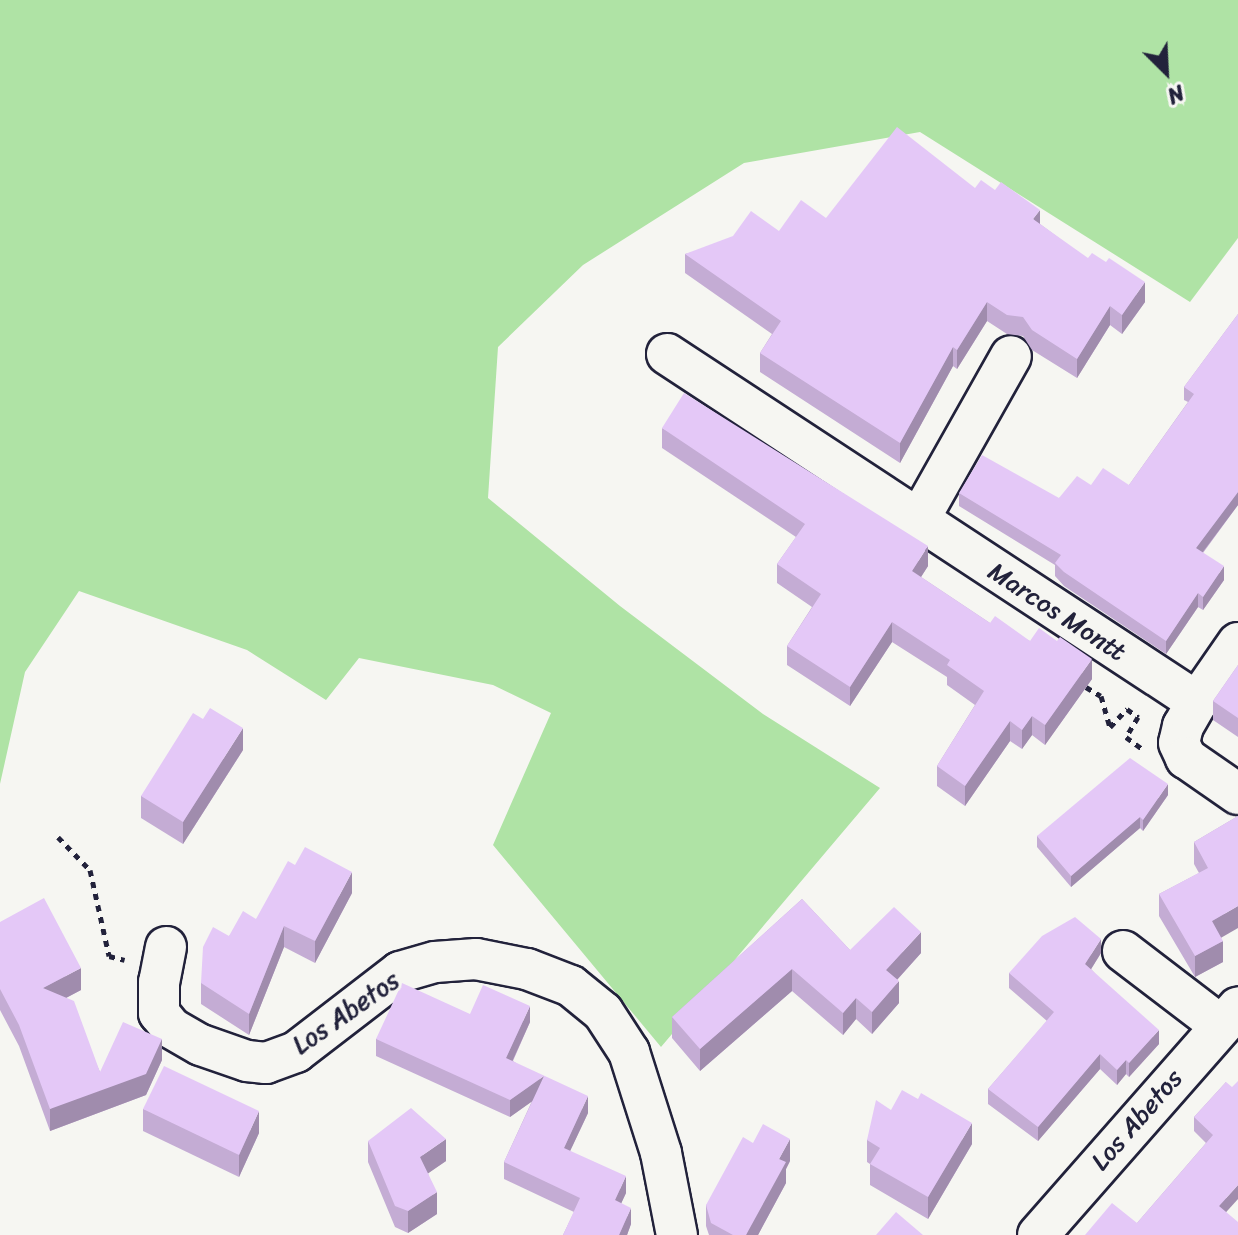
<!DOCTYPE html>
<html>
<head>
<meta charset="utf-8">
<style>
  body { margin:0 }
  #map { position:relative; width:1238px; height:1235px; overflow:hidden; background:#f6f6f2; font-family:Sriracha,sans-serif }
  div>[style] { position:absolute }
  .green>* { inset:0; background:#afe3a5 }
  .path>* { height:5px; margin-top:-2.5px; transform-origin:0; background:repeating-linear-gradient(90deg,#22223b 0 6px,transparent 0 12px) }
  .roads { filter:drop-shadow(2px 0 #22223b) drop-shadow(-2px 0 #22223b) drop-shadow(0 2px #22223b) drop-shadow(0 -2px #22223b) }
  .minor>* { height:40px; margin:-20px; padding:0 20px; transform-origin:20px; border-radius:20px; background:#f6f6f2 }
  .wall>* { inset:0; background:#c4acd4 }
  .shaded-wall>* { inset:0; background:#a08cad }
  .building>* { inset:0; background:#e4c8f7 }
  span { translate:-50% -50%; white-space:nowrap; text-align:center; line-height:1.15; -webkit-text-stroke:6px #f6f6f2; paint-order:stroke }
  .street-label { font-size:26px; color:#22223b }
  .north { position:absolute; left:1126px; top:32px; width:80px; height:80px; -webkit-text-stroke:6px #f6f6f2; paint-order:stroke; rotate:156deg; font-size:22px; font-weight:700; line-height:32px; text-align:center; color:#22223b }
  .north::after { content:''; display:block; margin:auto; width:28px; height:36px; background:#22223b; clip-path:polygon(50% 0,100% 100%,50% 72%,0 100%) }
</style>
</head>
<body>
<div id="map">
  <div class="green">
    <div style="clip-path:polygon(0 0,1238px 0,1238px 238px,1190px 302px,920px 132px,744px 163px,583px 265px,498px 347px,488px 498px,620px 606px,763px 714px,880px 788px,661px 1047px,493px 845px,551px 713px,493px 685px,359px 658px,326px 700px,247px 650px,79px 591px,25px 672px,0 784px)"></div>
  </div>
  <div class="path">
    <div style="left:1086px;top:687px;width:17px;rotate:31deg"></div>
    <div style="left:1101px;top:696px;width:32px;rotate:74deg"></div>
    <div style="left:1110px;top:727px;width:25px;rotate:-47deg"></div>
    <div style="left:1127px;top:709px;width:14px;rotate:36deg"></div>
    <div style="left:1138px;top:717px;width:23px;rotate:121deg"></div>
    <div style="left:1126px;top:737px;width:19px;rotate:36deg"></div>
    <div style="left:58px;top:837px;width:46px;rotate:45.9deg"></div>
    <div style="left:90px;top:870px;width:88px;rotate:77.5deg"></div>
    <div style="left:109px;top:956px;width:16px;rotate:14deg"></div>
  </div>
  <div class="roads">
    <div class="minor">
      <div style="left:667px;top:354px;width:634px;rotate:33.29deg"></div>
      <div style="left:918px;top:521px;width:189px;rotate:-60.6deg"></div>
      <div style="left:1238px;top:643px;width:72px;rotate:124.8deg"></div>
      <div style="left:1197px;top:702px;width:28px;rotate:120deg"></div>
      <div style="left:1183px;top:726px;width:17px;rotate:103deg"></div>
      <div style="left:1179px;top:743px;width:17px;rotate:65deg"></div>
      <div style="left:1186px;top:758px;width:63px;rotate:34.7deg"></div>
      <div style="left:166px;top:947px;width:36px;rotate:101deg"></div>
      <div style="left:159px;top:982px;width:31px;rotate:90deg"></div>
      <div style="left:159px;top:1013px;width:19px;rotate:51deg"></div>
      <div style="left:171px;top:1028px;width:34px;rotate:30deg"></div>
      <div style="left:201px;top:1045px;width:49px;rotate:19.2deg"></div>
      <div style="left:247px;top:1061px;width:19px;rotate:6deg"></div>
      <div style="left:266px;top:1063px;width:32px;rotate:-20deg"></div>
      <div style="left:296px;top:1052px;width:131px;rotate:-37.6deg"></div>
      <div style="left:400px;top:972px;width:36px;rotate:-16deg"></div>
      <div style="left:435px;top:962px;width:41px;rotate:-4.2deg"></div>
      <div style="left:476px;top:959px;width:52px;rotate:11.1deg"></div>
      <div style="left:527px;top:969px;width:47px;rotate:21.1deg"></div>
      <div style="left:571px;top:986px;width:41px;rotate:39.1deg"></div>
      <div style="left:603px;top:1012px;width:48px;rotate:57deg"></div>
      <div style="left:629px;top:1052px;width:106px;rotate:72.4deg"></div>
      <div style="left:661px;top:1153px;width:84px;rotate:79deg"></div>
      <div style="left:1123px;top:951px;width:123px;rotate:37.4deg"></div>
      <div style="left:1038px;top:1235px;width:303px;rotate:-48.7deg"></div>
    </div>
  </div>
  <div class="wall">
    <div style="clip-path:polygon(975px 188px,1040px 224px,1145px 302px,1122px 334px,1110px 325px,1077px 378px,1032px 350px,1023px 336px,1007px 334px,987px 321px,957px 369px,953px 366px,900px 463px,760px 372px,760px 353px,772px 334px,685px 273px,685px 254px,779px 231px,826px 218px)"></div>
    <div style="clip-path:polygon(1238px 314px,1238px 505px,1203px 553px,1224px 580px,1203px 610px,1198px 607px,1166px 654px,1064px 586px,1055px 576px,1055px 565px,959px 506px,959px 493px,1059px 498px,1091px 485px,1129px 485px,1188px 402px,1184px 400px,1184px 387px)"></div>
    <div style="clip-path:polygon(662px 428px,928px 566px,921px 577px,990px 623px,1030px 641px,1092px 679px,1045px 745px,1032px 735px,1022px 749px,1010px 741px,965px 806px,937px 786px,937px 766px,975px 705px,947px 685px,947px 677px,892px 642px,850px 706px,787px 665px,787px 646px,812px 607px,777px 583px,777px 564px,796px 537px,662px 448px)"></div>
    <div style="clip-path:polygon(1238px 665px,1238px 737px,1213px 720px,1213px 701px)"></div>
    <div style="clip-path:polygon(243px 750px,183px 844px,141px 818px,141px 796px)"></div>
    <div style="clip-path:polygon(1168px 795px,1143px 831px,1140px 828px,1071px 887px,1037px 847px,1037px 836px)"></div>
    <div style="clip-path:polygon(1238px 816px,1221px 937px,1223px 962px,1195px 977px,1159px 916px,1159px 894px,1199px 873px,1194px 864px,1194px 842px)"></div>
    <div style="clip-path:polygon(352px 893px,315px 963px,284px 947px,249px 1035px,201px 1004px,201px 983px,229px 936px,256px 919px)"></div>
    <div style="clip-path:polygon(802px 899px,850px 950px,921px 953px,897px 980px,899px 1003px,872px 1034px,856px 1019px,843px 1035px,792px 991px,700px 1071px,672px 1038px,672px 1017px)"></div>
    <div style="clip-path:polygon(0 922px,81px 990px,66px 998px,100px 1072px,162px 1060px,146px 1095px,50px 1131px,19px 1046px,0 1010px)"></div>
    <div style="clip-path:polygon(1101px 953px,1091px 969px,1159px 1044px,1129px 1077px,1126px 1074px,1117px 1085px,1100px 1069px,1038px 1141px,988px 1104px,988px 1089px,1047px 1021px,1009px 988px,1009px 973px)"></div>
    <div style="clip-path:polygon(470px 1014px,530px 1022px,513px 1061px,588px 1113px,570px 1151px,626px 1193px,621px 1203px,631px 1224px,627px 1235px,563px 1235px,574px 1212px,504px 1179px,504px 1162px,532px 1101px,510px 1117px,376px 1056px,376px 1039px)"></div>
    <div style="clip-path:polygon(1226px 1082px,1226px 1212px,1137px 1223px,1206px 1143px,1194px 1131px,1194px 1117px)"></div>
    <div style="clip-path:polygon(143px 1109px,259px 1133px,239px 1177px,143px 1131px)"></div>
    <div style="clip-path:polygon(891px 1110px,972px 1144px,928px 1219px,870px 1185px,870px 1164px,867px 1162px,867px 1140px)"></div>
    <div style="clip-path:polygon(368px 1141px,446px 1161px,428px 1173px,437px 1214px,408px 1233px,395px 1227px,368px 1162px)"></div>
    <div style="clip-path:polygon(790px 1161px,786px 1169px,786px 1183px,758px 1235px,709px 1235px,706px 1226px,706px 1205px)"></div>
  </div>
  <div class="shaded-wall">
    <div style="clip-path:polygon(1040px 210px,1040px 229px,1033px 219px)"></div>
    <div style="clip-path:polygon(1145px 282px,1145px 302px,1122px 334px,1122px 315px)"></div>
    <div style="clip-path:polygon(987px 302px,987px 321px,957px 369px,957px 350px)"></div>
    <div style="clip-path:polygon(1110px 306px,1110px 325px,1077px 378px,1077px 359px)"></div>
    <div style="clip-path:polygon(953px 347px,953px 366px,900px 463px,900px 443px)"></div>
    <div style="clip-path:polygon(1238px 492px,1238px 505px,1196px 561px,1196px 548px)"></div>
    <div style="clip-path:polygon(928px 546px,928px 566px,912px 591px,912px 571px)"></div>
    <div style="clip-path:polygon(1224px 566px,1224px 580px,1203px 610px,1203px 597px)"></div>
    <div style="clip-path:polygon(1198px 593px,1198px 607px,1166px 654px,1166px 641px)"></div>
    <div style="clip-path:polygon(892px 622px,892px 642px,850px 706px,850px 687px)"></div>
    <div style="clip-path:polygon(1092px 659px,1092px 679px,1045px 745px,1045px 725px)"></div>
    <div style="clip-path:polygon(1032px 716px,1032px 735px,1022px 749px,1022px 730px)"></div>
    <div style="clip-path:polygon(1010px 721px,1010px 741px,965px 806px,965px 786px)"></div>
    <div style="clip-path:polygon(243px 728px,243px 750px,183px 844px,183px 822px)"></div>
    <div style="clip-path:polygon(1168px 784px,1168px 795px,1143px 831px,1143px 820px)"></div>
    <div style="clip-path:polygon(1140px 817px,1140px 828px,1071px 887px,1071px 876px)"></div>
    <div style="clip-path:polygon(352px 872px,352px 893px,315px 963px,315px 941px)"></div>
    <div style="clip-path:polygon(1238px 906px,1238px 928px,1212px 943px,1212px 921px)"></div>
    <div style="clip-path:polygon(284px 926px,284px 947px,249px 1035px,249px 1014px)"></div>
    <div style="clip-path:polygon(921px 932px,921px 953px,886px 992px,886px 970px)"></div>
    <div style="clip-path:polygon(1101px 939px,1101px 953px,1085px 979px,1085px 964px)"></div>
    <div style="clip-path:polygon(1223px 941px,1223px 962px,1195px 977px,1195px 956px)"></div>
    <div style="clip-path:polygon(81px 968px,81px 990px,43px 1010px,43px 988px)"></div>
    <div style="clip-path:polygon(792px 969px,792px 991px,700px 1071px,700px 1049px)"></div>
    <div style="clip-path:polygon(899px 981px,899px 1003px,872px 1034px,872px 1012px)"></div>
    <div style="clip-path:polygon(856px 998px,856px 1019px,843px 1035px,843px 1013px)"></div>
    <div style="clip-path:polygon(530px 1006px,530px 1022px,506px 1075px,506px 1058px)"></div>
    <div style="clip-path:polygon(1159px 1030px,1159px 1044px,1129px 1077px,1129px 1063px)"></div>
    <div style="clip-path:polygon(162px 1039px,162px 1060px,146px 1095px,50px 1131px,50px 1109px)"></div>
    <div style="clip-path:polygon(1100px 1054px,1100px 1069px,1038px 1141px,1038px 1127px)"></div>
    <div style="clip-path:polygon(1126px 1060px,1126px 1074px,1117px 1085px,1117px 1070px)"></div>
    <div style="clip-path:polygon(544px 1076px,544px 1093px,510px 1117px,510px 1100px)"></div>
    <div style="clip-path:polygon(588px 1096px,588px 1113px,564px 1164px,564px 1148px)"></div>
    <div style="clip-path:polygon(259px 1111px,259px 1133px,239px 1177px,239px 1155px)"></div>
    <div style="clip-path:polygon(972px 1123px,972px 1144px,928px 1219px,928px 1197px)"></div>
    <div style="clip-path:polygon(446px 1139px,446px 1161px,420px 1179px,420px 1157px)"></div>
    <div style="clip-path:polygon(790px 1139px,790px 1161px,786px 1169px,786px 1183px,758px 1235px,746px 1235px,779px 1159px)"></div>
    <div style="clip-path:polygon(626px 1176px,626px 1193px,615px 1217px,615px 1200px)"></div>
    <div style="clip-path:polygon(1238px 1185px,1238px 1199px,1219px 1220px,1219px 1206px)"></div>
    <div style="clip-path:polygon(437px 1192px,437px 1214px,408px 1233px,408px 1211px)"></div>
    <div style="clip-path:polygon(631px 1208px,631px 1224px,627px 1235px,619px 1235px)"></div>
  </div>
  <div class="building">
    <div style="clip-path:polygon(897px 127px,975px 188px,981px 180px,995px 190px,1001px 182px,1040px 210px,1033px 219px,1088px 258px,1092px 253px,1106px 262px,1109px 258px,1145px 282px,1122px 315px,1110px 306px,1077px 359px,1032px 330px,1023px 317px,1007px 315px,987px 302px,957px 350px,953px 347px,900px 443px,760px 353px,781px 321px,685px 254px,733px 236px,751px 211px,779px 231px,801px 200px,826px 218px)"></div>
    <div style="clip-path:polygon(1238px 314px,1238px 492px,1196px 548px,1224px 566px,1203px 597px,1198px 593px,1166px 641px,1064px 572px,1055px 563px,1061px 555px,959px 493px,982px 455px,1059px 498px,1077px 476px,1091px 485px,1103px 468px,1129px 485px,1194px 394px,1184px 387px)"></div>
    <div style="clip-path:polygon(684px 393px,928px 546px,912px 571px,990px 623px,995px 616px,1030px 641px,1039px 628px,1057px 641px,1060px 637px,1092px 659px,1045px 725px,1032px 716px,1022px 730px,1010px 721px,965px 786px,937px 766px,984px 691px,947px 665px,950px 660px,892px 622px,850px 687px,787px 646px,821px 594px,777px 564px,805px 524px,662px 428px)"></div>
    <div style="clip-path:polygon(1238px 665px,1238px 718px,1213px 701px)"></div>
    <div style="clip-path:polygon(210px 708px,243px 728px,183px 822px,141px 796px,193px 713px,203px 719px)"></div>
    <div style="clip-path:polygon(1130px 758px,1168px 784px,1143px 820px,1140px 817px,1071px 876px,1037px 836px)"></div>
    <div style="clip-path:polygon(1238px 816px,1238px 906px,1212px 921px,1223px 941px,1195px 956px,1159px 894px,1208px 868px,1194px 842px)"></div>
    <div style="clip-path:polygon(305px 847px,352px 872px,315px 941px,284px 926px,249px 1014px,201px 983px,203px 947px,213px 927px,229px 936px,243px 911px,256px 919px,288px 861px,295px 865px)"></div>
    <div style="clip-path:polygon(44px 898px,81px 968px,43px 988px,74px 1001px,100px 1072px,123px 1022px,162px 1039px,146px 1074px,50px 1109px,19px 1025px,0 989px,0 922px)"></div>
    <div style="clip-path:polygon(802px 899px,850px 950px,894px 907px,921px 932px,886px 970px,899px 981px,872px 1012px,856px 998px,843px 1013px,792px 969px,700px 1049px,672px 1017px)"></div>
    <div style="clip-path:polygon(1075px 917px,1101px 939px,1085px 964px,1159px 1030px,1129px 1063px,1126px 1060px,1117px 1070px,1100px 1054px,1038px 1127px,988px 1089px,1054px 1012px,1009px 973px,1042px 936px)"></div>
    <div style="clip-path:polygon(402px 983px,470px 1014px,483px 985px,530px 1006px,506px 1058px,588px 1096px,564px 1148px,626px 1176px,615px 1200px,631px 1208px,619px 1235px,563px 1235px,580px 1198px,504px 1162px,544px 1076px,510px 1100px,376px 1039px)"></div>
    <div style="clip-path:polygon(164px 1066px,259px 1111px,239px 1155px,143px 1109px)"></div>
    <div style="clip-path:polygon(1238px 1081px,1238px 1185px,1219px 1206px,1238px 1222px,1238px 1235px,1085px 1235px,1112px 1203px,1137px 1223px,1213px 1135px,1194px 1117px,1226px 1082px,1232px 1087px)"></div>
    <div style="clip-path:polygon(902px 1090px,918px 1099px,921px 1093px,972px 1123px,928px 1197px,870px 1164px,880px 1148px,867px 1140px,876px 1100px,891px 1110px)"></div>
    <div style="clip-path:polygon(411px 1108px,446px 1139px,420px 1157px,437px 1192px,408px 1211px,395px 1206px,368px 1141px)"></div>
    <div style="clip-path:polygon(763px 1124px,790px 1139px,779px 1159px,786px 1162px,746px 1235px,733px 1235px,711px 1223px,706px 1205px,743px 1137px,753px 1143px)"></div>
    <div style="clip-path:polygon(896px 1212px,923px 1235px,876px 1235px)"></div>
  </div>
  <div class="street-label">
    <span style="left:1057px;top:612px;rotate:33deg">Marcos Montt</span>
    <span style="left:346px;top:1013px;rotate:-35deg">Los Abetos</span>
    <span style="left:1137px;top:1120px;rotate:-49deg">Los Abetos</span>
  </div>
  <div class="north">N</div>
</div>
</body>
</html>
